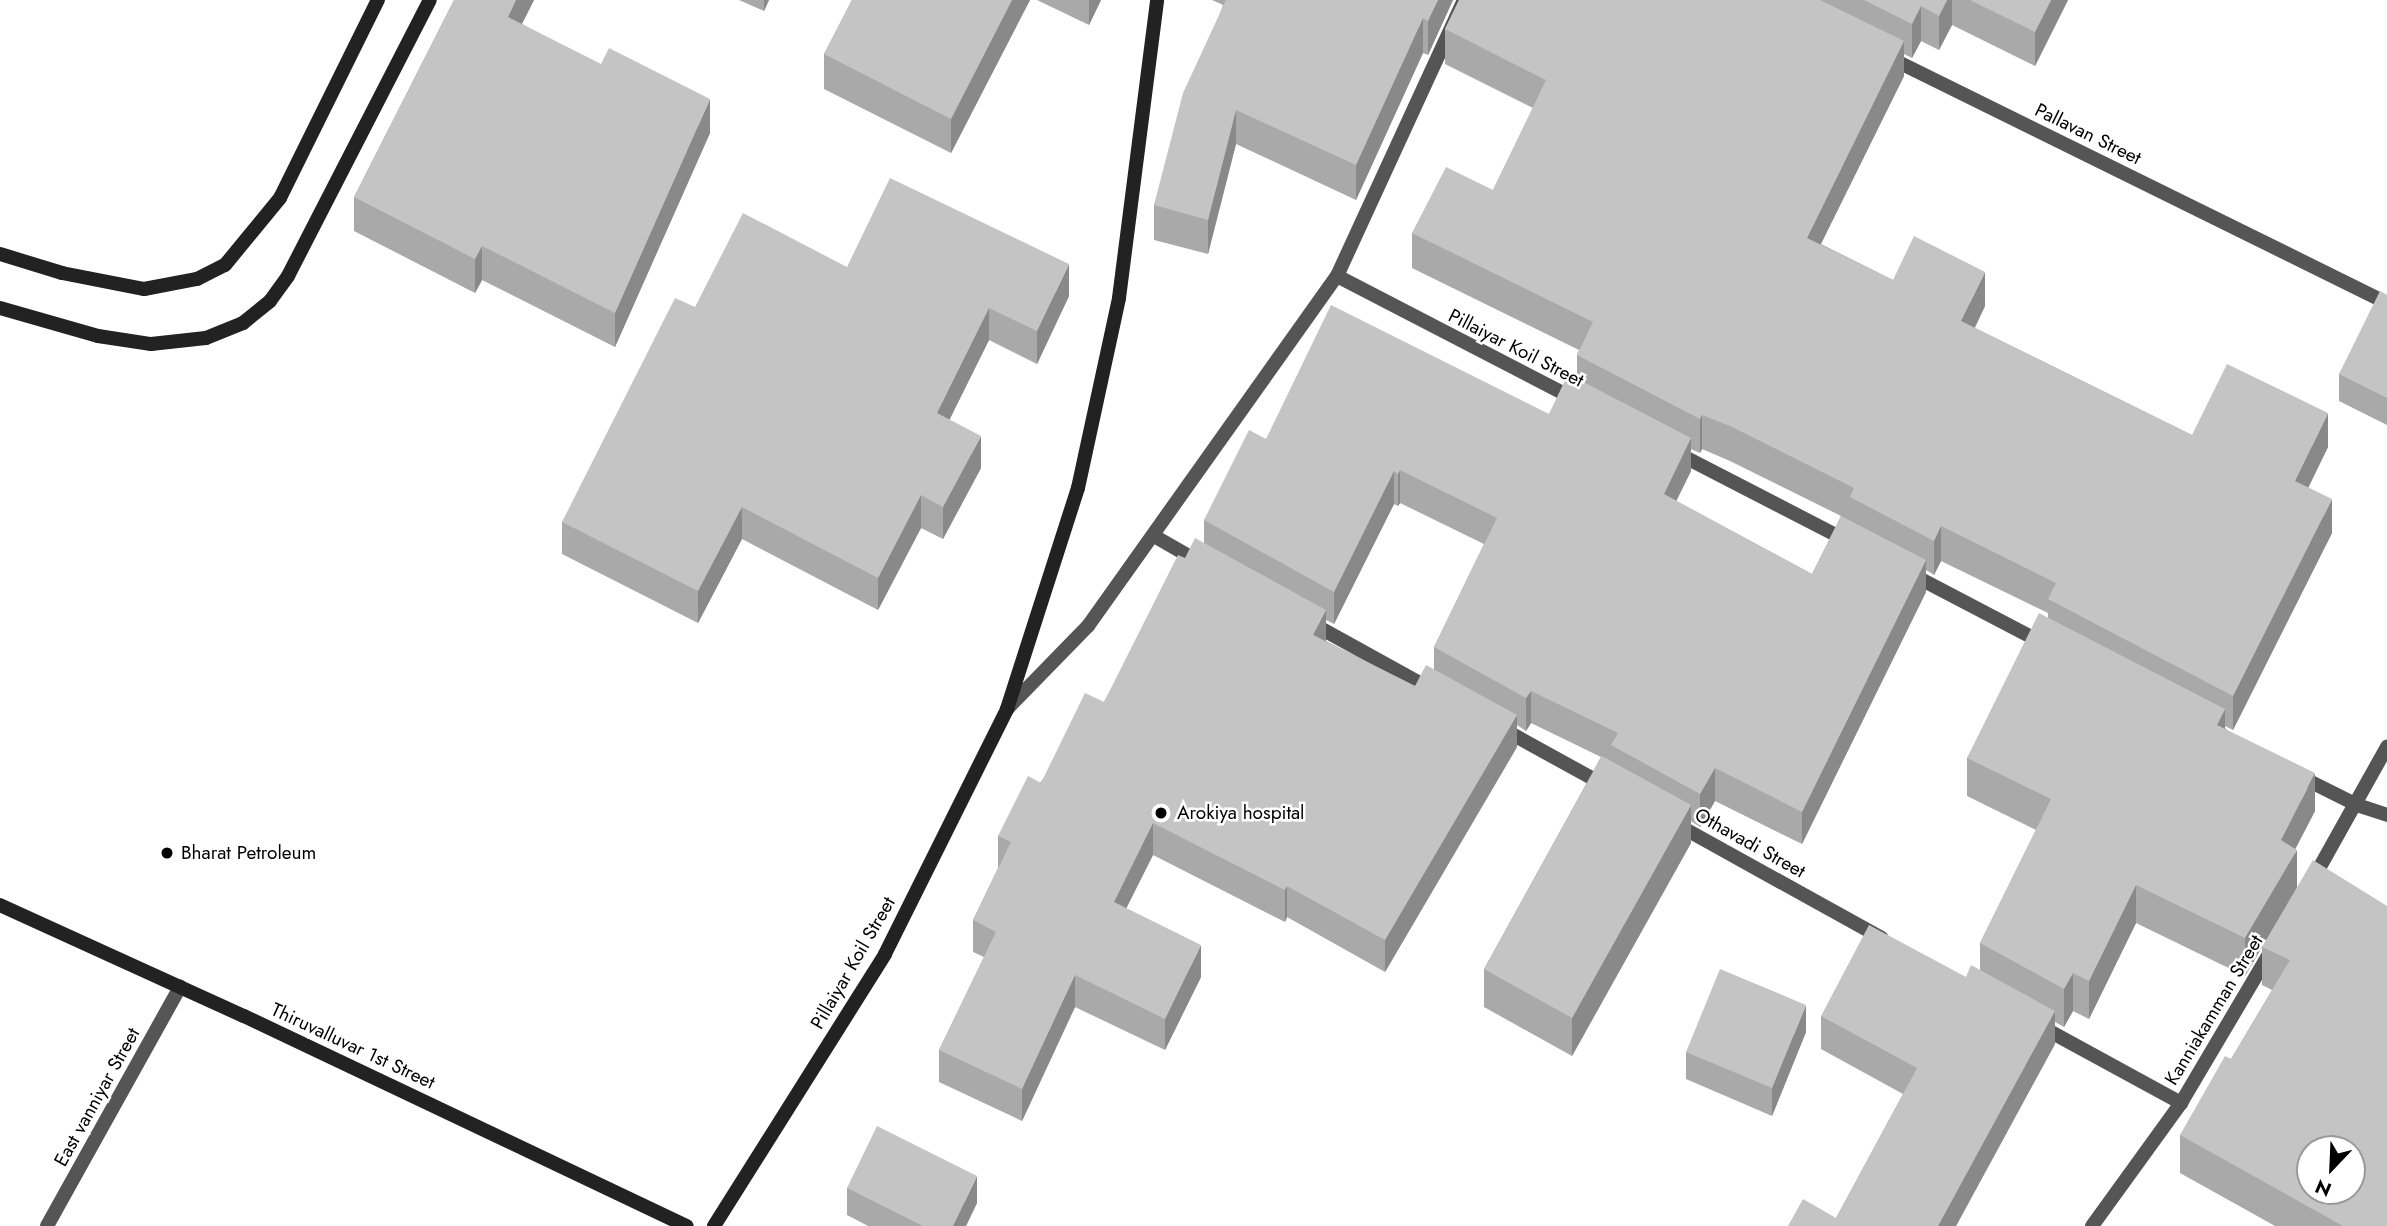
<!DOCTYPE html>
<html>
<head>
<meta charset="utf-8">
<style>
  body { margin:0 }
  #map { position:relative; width:2387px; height:1226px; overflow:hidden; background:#fff; font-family:Jost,sans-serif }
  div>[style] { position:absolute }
  .street>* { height:14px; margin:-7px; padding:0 7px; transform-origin:7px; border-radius:7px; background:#555 }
  .secondary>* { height:14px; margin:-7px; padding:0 7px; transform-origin:7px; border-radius:7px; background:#222 }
  .wall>* { inset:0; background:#a9a9a9 }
  .shaded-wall>* { inset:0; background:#898989 }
  .building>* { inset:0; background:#c4c4c4 }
  .dots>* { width:19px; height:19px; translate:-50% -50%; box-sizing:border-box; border:4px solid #fff; border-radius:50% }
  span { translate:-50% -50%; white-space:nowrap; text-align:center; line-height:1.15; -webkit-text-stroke:5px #fff; paint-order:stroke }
  .street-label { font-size:19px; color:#000 }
  .poi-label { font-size:19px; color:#000 }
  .left { translate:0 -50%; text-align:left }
  .north { position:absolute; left:2296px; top:1135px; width:70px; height:70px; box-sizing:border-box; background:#fff; border:2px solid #999; border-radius:50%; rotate:203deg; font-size:19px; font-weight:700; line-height:28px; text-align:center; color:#000 }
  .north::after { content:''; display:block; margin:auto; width:24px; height:32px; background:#000; clip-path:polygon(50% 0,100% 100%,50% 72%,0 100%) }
</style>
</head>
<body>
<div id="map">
  <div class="street">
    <div style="left:1886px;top:56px;width:559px;rotate:26.24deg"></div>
    <div style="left:1337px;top:276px;width:304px;rotate:-65.3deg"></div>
    <div style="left:1675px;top:452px;width:196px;rotate:27.3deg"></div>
    <div style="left:1154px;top:536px;width:54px;rotate:29.9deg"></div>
    <div style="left:1911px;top:574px;width:151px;rotate:27.6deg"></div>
    <div style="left:1311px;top:623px;width:141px;rotate:28.9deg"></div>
    <div style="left:1007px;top:709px;width:116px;rotate:-45.7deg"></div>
    <div style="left:1088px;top:626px;width:430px;rotate:-54.6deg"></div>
    <div style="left:1337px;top:276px;width:269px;rotate:27.4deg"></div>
    <div style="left:1501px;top:728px;width:120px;rotate:28.9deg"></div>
    <div style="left:2299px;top:776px;width:65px;rotate:26.6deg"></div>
    <div style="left:2357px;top:805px;width:32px;rotate:18deg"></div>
    <div style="left:1676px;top:824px;width:235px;rotate:29deg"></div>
    <div style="left:2312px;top:881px;width:154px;rotate:-60.8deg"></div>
    <div style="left:2040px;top:1026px;width:161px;rotate:28.6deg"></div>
    <div style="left:47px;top:1226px;width:274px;rotate:-60.9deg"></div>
    <div style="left:2092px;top:1226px;width:152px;rotate:-54.1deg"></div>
    <div style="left:2181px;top:1103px;width:179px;rotate:-59.4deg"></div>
  </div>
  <div class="secondary">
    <div style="left:0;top:254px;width:65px;rotate:17deg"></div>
    <div style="left:62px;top:273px;width:84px;rotate:11deg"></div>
    <div style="left:144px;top:289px;width:54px;rotate:-10.7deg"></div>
    <div style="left:197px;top:279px;width:31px;rotate:-27deg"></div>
    <div style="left:225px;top:265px;width:87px;rotate:-50.6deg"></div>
    <div style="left:280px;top:198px;width:221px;rotate:-63.7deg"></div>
    <div style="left:0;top:308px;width:102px;rotate:15.9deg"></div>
    <div style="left:98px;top:336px;width:54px;rotate:8.6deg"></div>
    <div style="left:151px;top:344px;width:55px;rotate:-6.2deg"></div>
    <div style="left:206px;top:338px;width:40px;rotate:-22deg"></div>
    <div style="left:243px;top:323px;width:35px;rotate:-39deg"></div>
    <div style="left:270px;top:301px;width:31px;rotate:-54deg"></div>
    <div style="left:288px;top:276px;width:310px;rotate:-62.8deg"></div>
    <div style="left:0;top:905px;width:268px;rotate:24.5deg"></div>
    <div style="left:244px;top:1016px;width:490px;rotate:25.4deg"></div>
    <div style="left:714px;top:1226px;width:321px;rotate:-57.8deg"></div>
    <div style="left:885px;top:954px;width:274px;rotate:-63.5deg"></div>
    <div style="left:1007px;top:709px;width:232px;rotate:-72.2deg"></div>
    <div style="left:1078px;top:488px;width:194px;rotate:-77.8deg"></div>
    <div style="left:1119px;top:298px;width:300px;rotate:-82.7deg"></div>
  </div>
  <div class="wall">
    <div style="clip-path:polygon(454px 0,534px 0,522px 24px,710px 133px,615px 347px,482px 280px,475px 293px,354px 231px,354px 197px)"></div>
    <div style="clip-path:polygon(739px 0,769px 0,764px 11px)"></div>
    <div style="clip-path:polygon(852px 0,1030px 0,951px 153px,824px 89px,824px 54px)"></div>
    <div style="clip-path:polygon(1037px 0,1101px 0,1089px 25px)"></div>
    <div style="clip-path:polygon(1212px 0,1453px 0,1428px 55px,1423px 53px,1356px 200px,1236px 144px,1208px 254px,1154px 240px,1154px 205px,1223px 5px)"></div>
    <div style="clip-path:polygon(evenodd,1459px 0,2068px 0,2035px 66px,1952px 25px,1939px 50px,1921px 41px,1912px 58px,1904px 54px,1904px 76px,1821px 244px,1893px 280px,1985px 306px,1975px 328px,2192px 435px,2328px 447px,2308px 488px,2332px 533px,2233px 730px,2225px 726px,2225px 728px,2315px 811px,2295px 849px,2297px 888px,2387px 1226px,2275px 1226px,2180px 1173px,2180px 1135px,2231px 1059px,2272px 990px,2262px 985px,2262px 947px,2245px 976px,2136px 923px,2089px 1019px,2073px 1011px,2064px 1027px,2055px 1022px,2055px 1044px,1956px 1226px,1788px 1226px,1836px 1218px,1903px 1094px,1821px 1049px,1821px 1016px,1966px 977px,1980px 970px,1980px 943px,2036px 830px,1967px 796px,1967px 758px,2048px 617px,2048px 613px,1941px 561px,1934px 575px,1926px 570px,1926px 592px,1802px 844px,1715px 801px,1700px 827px,1691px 821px,1691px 843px,1572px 1056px,1484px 1007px,1484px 969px,1601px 757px,1531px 723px,1526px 731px,1517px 725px,1517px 747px,1385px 972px,1287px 917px,1285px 922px,1153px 855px,1126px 908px,1201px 977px,1165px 1050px,1075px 1007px,1022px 1121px,939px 1082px,939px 1050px,984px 957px,973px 952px,973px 920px,998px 868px,998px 836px,1104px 702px,1185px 558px,1204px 543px,1204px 520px,1266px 439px,1549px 414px,1577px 379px,1577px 355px,1579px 350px,1412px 268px,1412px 233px,1493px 190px,1533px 108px,1445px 64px,1445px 29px,1459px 0,1691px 449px,1700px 453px,1702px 449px,1730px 461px,1841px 516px,1812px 574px,1676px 501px,1691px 471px,1691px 449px,1459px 0,1400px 503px,1484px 544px,1434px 647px,1434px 670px,1415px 686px,1326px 641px,1326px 620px,1334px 624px,1394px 504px,1398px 506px,1400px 503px)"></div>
    <div style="clip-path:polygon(847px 267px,1069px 296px,1037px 364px,989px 340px,949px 420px,981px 468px,943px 539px,921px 528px,878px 610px,742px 539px,698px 623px,562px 554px,562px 522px,695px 307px)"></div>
    <div style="clip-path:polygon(2387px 295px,2387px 425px,2339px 401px,2339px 374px)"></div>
    <div style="clip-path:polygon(1806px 1032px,1772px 1116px,1686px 1079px,1686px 1052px)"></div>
    <div style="clip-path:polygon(847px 1188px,977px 1203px,966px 1226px,868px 1226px,847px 1215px)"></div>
  </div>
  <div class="shaded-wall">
    <div style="clip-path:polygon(516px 0,534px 0,508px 51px,508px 17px)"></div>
    <div style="clip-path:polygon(764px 0,769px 0,764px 11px)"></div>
    <div style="clip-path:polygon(1012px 0,1030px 0,951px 153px,951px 119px)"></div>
    <div style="clip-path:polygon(1089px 0,1101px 0,1089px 25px)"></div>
    <div style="clip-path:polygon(1438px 0,1453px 0,1428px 55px,1428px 21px)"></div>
    <div style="clip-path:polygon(1947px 0,1952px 0,1952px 25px,1939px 50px,1939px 16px)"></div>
    <div style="clip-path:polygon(2051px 0,2068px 0,2035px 66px,2035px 32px)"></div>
    <div style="clip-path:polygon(1921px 6px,1921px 41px,1912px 58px,1912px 24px)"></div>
    <div style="clip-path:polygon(1423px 18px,1423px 53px,1356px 200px,1356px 165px)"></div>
    <div style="clip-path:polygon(1904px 41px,1904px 76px,1807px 272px,1807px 238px)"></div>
    <div style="clip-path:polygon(710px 99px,710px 133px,615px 347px,615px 313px)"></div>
    <div style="clip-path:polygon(1236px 110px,1236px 144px,1208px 254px,1208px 220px)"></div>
    <div style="clip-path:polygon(482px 246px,482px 280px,475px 293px,475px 259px)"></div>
    <div style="clip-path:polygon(1069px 264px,1069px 296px,1037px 364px,1037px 331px)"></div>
    <div style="clip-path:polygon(1985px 272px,1985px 306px,1961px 355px,1961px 321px)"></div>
    <div style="clip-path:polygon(989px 308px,989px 340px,937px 445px,937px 413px)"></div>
    <div style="clip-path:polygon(2328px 413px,2328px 447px,2295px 515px,2295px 481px)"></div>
    <div style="clip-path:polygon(1702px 415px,1702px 449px,1700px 453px,1700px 419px)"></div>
    <div style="clip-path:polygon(981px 436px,981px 468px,943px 539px,943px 507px)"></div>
    <div style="clip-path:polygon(1691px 438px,1691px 471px,1664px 526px,1664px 494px)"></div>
    <div style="clip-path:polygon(1400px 470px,1400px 503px,1398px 506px,1398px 474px)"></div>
    <div style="clip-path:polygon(1394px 471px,1394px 504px,1334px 624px,1334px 592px)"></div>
    <div style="clip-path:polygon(921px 495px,921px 528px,878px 610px,878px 578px)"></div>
    <div style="clip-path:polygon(2332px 499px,2332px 533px,2233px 730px,2233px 696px)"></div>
    <div style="clip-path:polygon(742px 507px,742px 539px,698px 623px,698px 591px)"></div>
    <div style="clip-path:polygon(1941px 526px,1941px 561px,1934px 575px,1934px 541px)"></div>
    <div style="clip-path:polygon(1926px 560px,1926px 592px,1802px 844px,1802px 812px)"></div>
    <div style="clip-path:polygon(1326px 610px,1326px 642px,1313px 635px)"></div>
    <div style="clip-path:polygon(1531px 691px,1531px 723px,1526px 731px,1526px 698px)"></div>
    <div style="clip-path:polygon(2225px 709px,2225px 747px,2217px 725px)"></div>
    <div style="clip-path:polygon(1517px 715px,1517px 747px,1385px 972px,1385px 940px)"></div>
    <div style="clip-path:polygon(1715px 768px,1715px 801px,1700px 827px,1700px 794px)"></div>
    <div style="clip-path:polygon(2315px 773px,2315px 811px,2286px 867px,2297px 850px,2297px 888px,2245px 976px,2245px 938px,2281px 840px)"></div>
    <div style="clip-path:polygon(1691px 805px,1691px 843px,1572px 1056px,1572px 1018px)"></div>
    <div style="clip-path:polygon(1153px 823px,1153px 855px,1114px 933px,1114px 902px)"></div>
    <div style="clip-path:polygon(2136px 885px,2136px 923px,2089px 1019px,2089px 981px)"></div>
    <div style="clip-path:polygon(1287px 886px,1287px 917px,1285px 922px,1285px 890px)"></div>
    <div style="clip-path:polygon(1201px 945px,1201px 977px,1165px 1050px,1165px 1019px)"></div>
    <div style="clip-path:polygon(2073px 973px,2073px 1011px,2064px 1027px,2064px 989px)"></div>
    <div style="clip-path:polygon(1075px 975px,1075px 1007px,1022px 1121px,1022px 1089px)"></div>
    <div style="clip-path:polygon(1806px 1005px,1806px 1032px,1772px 1116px,1772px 1088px)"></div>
    <div style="clip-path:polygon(2055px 1011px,2055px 1044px,1956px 1226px,1938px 1226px)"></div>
    <div style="clip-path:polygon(977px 1176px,977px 1203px,966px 1226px,953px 1226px)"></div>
  </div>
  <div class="building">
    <div style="clip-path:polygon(454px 0,516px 0,508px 17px,601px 64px,609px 48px,710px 99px,615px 313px,482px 246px,475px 259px,354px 197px)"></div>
    <div style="clip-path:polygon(852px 0,1012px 0,951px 119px,824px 54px)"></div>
    <div style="clip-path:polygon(1226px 0,1438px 0,1428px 21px,1423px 18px,1356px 165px,1236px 110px,1208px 220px,1154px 205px,1183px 93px)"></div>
    <div style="clip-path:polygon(1459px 0,1820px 0,1904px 41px,1807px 238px,1893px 280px,1914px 236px,1985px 272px,1961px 321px,2192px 435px,2227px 364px,2328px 413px,2295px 481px,2332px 499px,2233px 696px,2048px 599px,2056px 583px,1941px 526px,1934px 541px,1850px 497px,1854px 488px,1730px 426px,1702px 415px,1700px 419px,1577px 355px,1593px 322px,1412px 233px,1446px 167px,1493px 190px,1546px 80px,1445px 29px)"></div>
    <div style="clip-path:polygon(1864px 0,1947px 0,1939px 16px,1921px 6px,1912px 24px)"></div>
    <div style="clip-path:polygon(1970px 0,2051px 0,2035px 32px)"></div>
    <div style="clip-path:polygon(890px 178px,1069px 264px,1037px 331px,989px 308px,937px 413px,981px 436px,943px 507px,921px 495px,878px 578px,742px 507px,698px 591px,562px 522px,675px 298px,695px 307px,743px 213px,847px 267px)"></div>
    <div style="clip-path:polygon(2380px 291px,2387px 295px,2387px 398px,2339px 374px)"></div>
    <div style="clip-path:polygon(1331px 305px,1549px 414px,1568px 374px,1691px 438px,1664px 494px,1812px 574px,1841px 516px,1926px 560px,1802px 812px,1715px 768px,1700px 794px,1611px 745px,1618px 733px,1531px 691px,1526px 698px,1434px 647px,1497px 518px,1400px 470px,1398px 474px,1394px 471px,1334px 592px,1204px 520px,1249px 430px,1266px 439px)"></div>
    <div style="clip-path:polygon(1195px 538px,1326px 610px,1313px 635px,1415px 686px,1426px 665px,1517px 715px,1385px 940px,1287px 886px,1285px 890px,1153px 823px,1114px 902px,1201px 945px,1165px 1019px,1075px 975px,1022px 1089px,939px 1050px,996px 932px,973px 920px,1011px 842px,998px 836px,1028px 776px,1041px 783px,1085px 693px,1104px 702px,1178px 555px,1185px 558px)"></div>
    <div style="clip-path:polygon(2039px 613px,2225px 709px,2217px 725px,2315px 773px,2281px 840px,2297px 850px,2245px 938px,2136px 885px,2089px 981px,2073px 973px,2064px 989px,1980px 943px,2051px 799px,1967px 758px)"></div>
    <div style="clip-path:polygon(1602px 756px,1691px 805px,1572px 1018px,1484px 969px)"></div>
    <div style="clip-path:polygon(evenodd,2313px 860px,2387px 906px,2387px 1226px,2343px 1226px,2180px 1135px,2225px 1056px,2231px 1059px,2290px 960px,2262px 947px,2313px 860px,2310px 1149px,2352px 1149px,2352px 1191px,2310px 1191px,2310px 1149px)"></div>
    <div style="clip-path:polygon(1869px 925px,1966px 977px,1971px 965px,2055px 1011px,1938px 1226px,1788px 1226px,1803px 1199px,1836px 1218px,1917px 1068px,1821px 1016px)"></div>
    <div style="clip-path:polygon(1720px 969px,1806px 1005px,1772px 1088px,1686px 1052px)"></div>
    <div style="clip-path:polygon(877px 1126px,977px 1176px,953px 1226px,923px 1226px,847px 1188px)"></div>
  </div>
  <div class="dots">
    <div style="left:1161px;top:813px;background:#000"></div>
    <div style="left:167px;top:853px;background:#000"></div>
  </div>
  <div class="street-label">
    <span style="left:2088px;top:134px;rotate:26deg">Pallavan Street</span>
    <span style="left:1516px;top:348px;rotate:27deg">Pillaiyar Koil Street</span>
    <span style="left:1750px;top:843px;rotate:29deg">Othavadi Street</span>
    <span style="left:853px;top:963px;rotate:-60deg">Pillaiyar Koil Street</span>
    <span style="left:2214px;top:1010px;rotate:-59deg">Kanniakamman Street</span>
    <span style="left:353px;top:1046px;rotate:25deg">Thiruvalluvar 1st Street</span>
    <span style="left:97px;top:1097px;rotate:-61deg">East vanniyar Street</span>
  </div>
  <div class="poi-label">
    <span class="left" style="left:1177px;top:813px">Arokiya hospital</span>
    <span class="left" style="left:181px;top:853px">Bharat Petroleum</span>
  </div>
  <div class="north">N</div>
</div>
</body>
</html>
